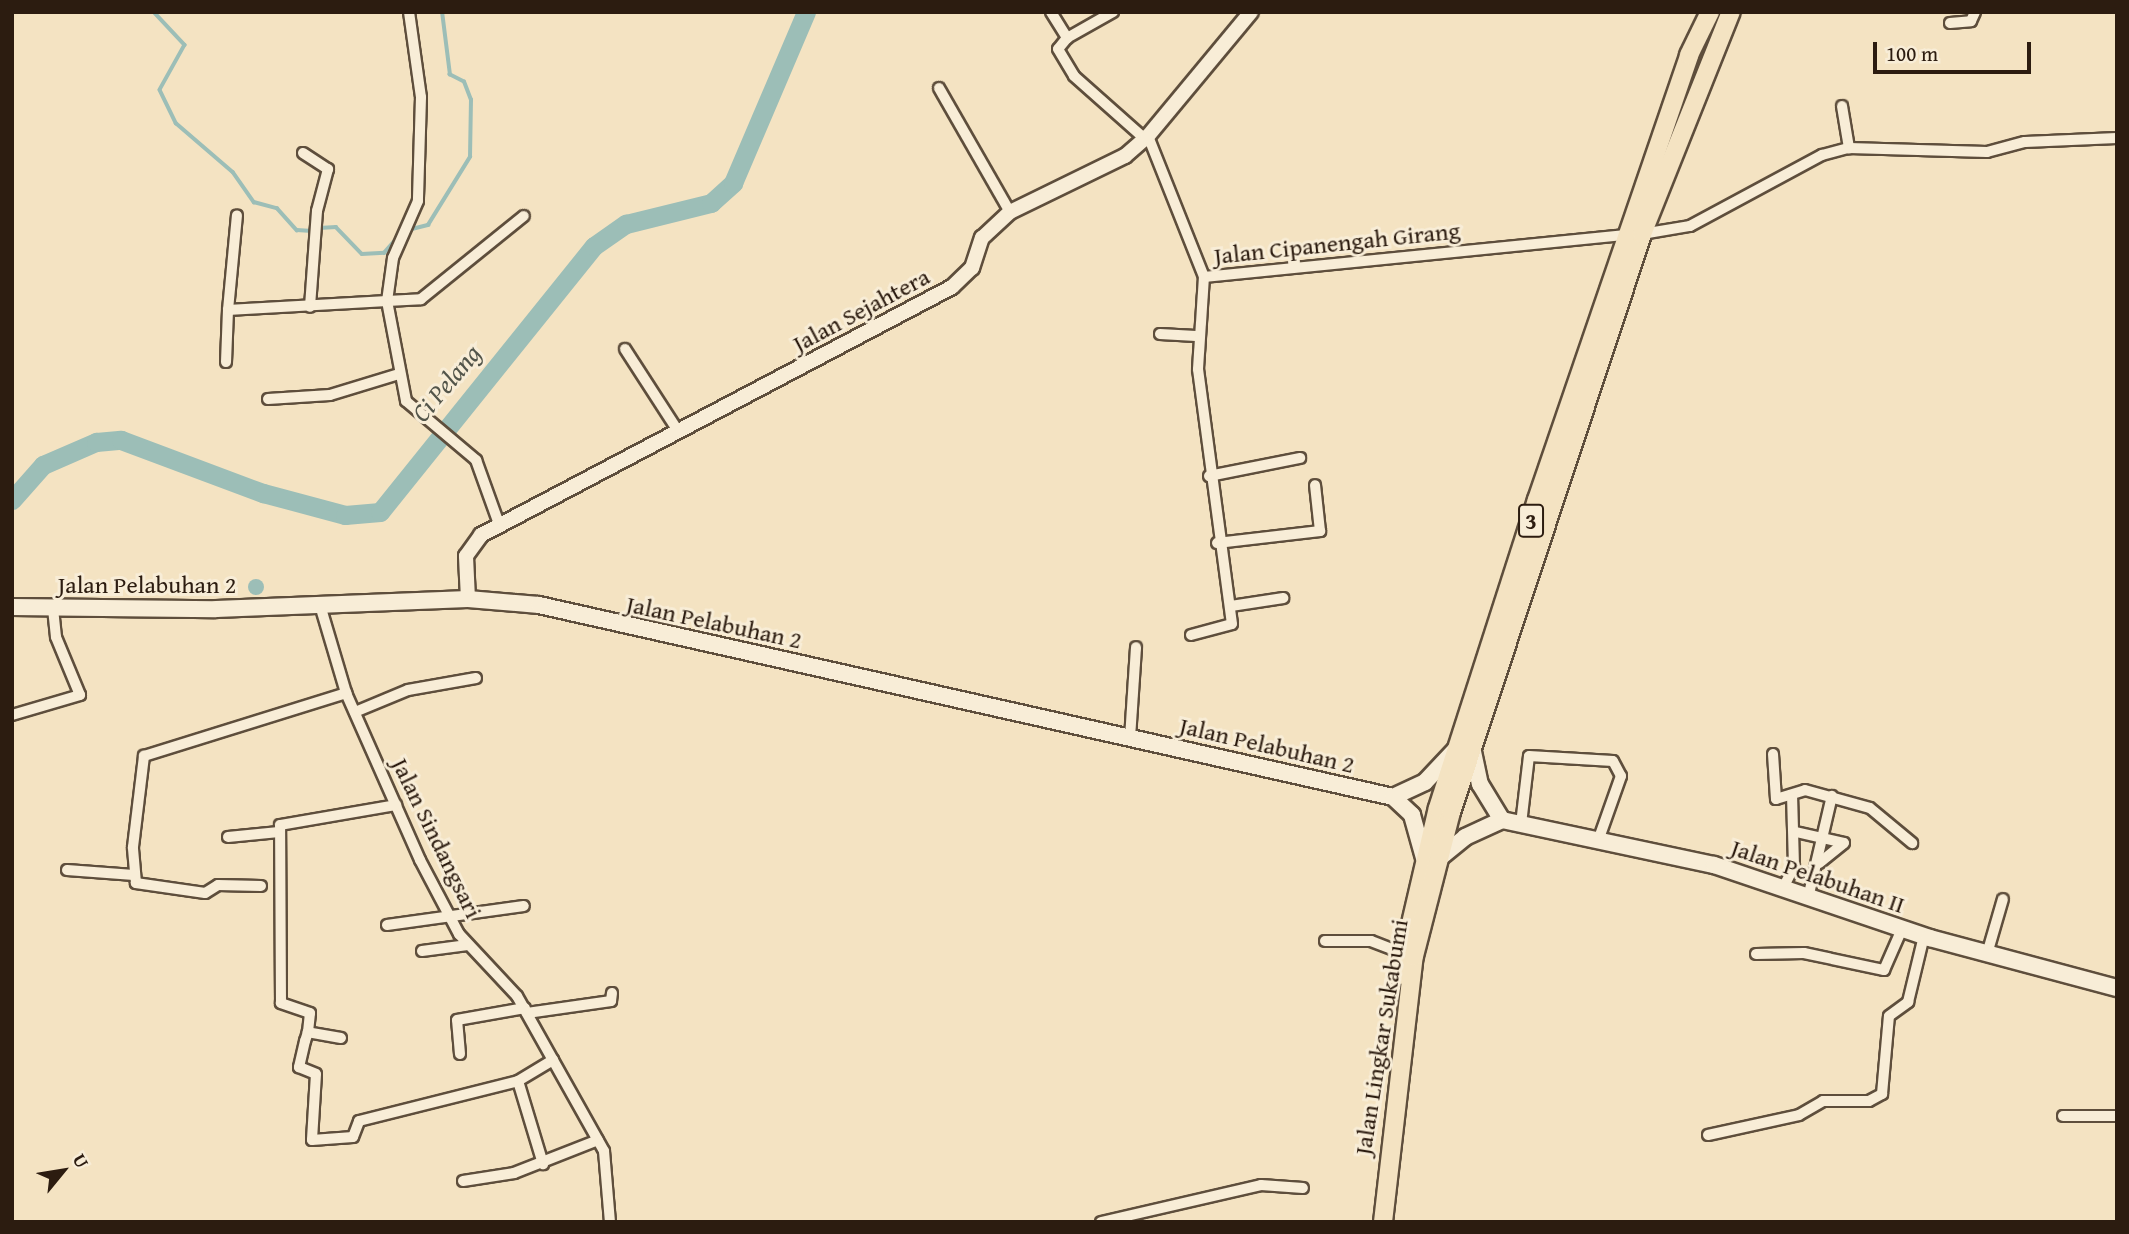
<!DOCTYPE html>
<html>
<head>
<meta charset="utf-8">
<style>
  body { margin:0 }
  #map { position:relative; width:2129px; height:1234px; overflow:hidden; background:#f4e3c2; font-family:"Gentium Book Plus",serif }
  div>[style] { position:absolute }
  .water>* { inset:0; background:#9cbeb7 }
  .round { border-radius:50% }
  .stream>* { height:3.5px; margin:-1.75px; padding:0 1.75px; transform-origin:1.75px; border-radius:1.75px; background:#9cbeb7 }
  .river>* { height:19px; margin:-9.5px; padding:0 9.5px; transform-origin:9.5px; border-radius:9.5px; background:#9cbeb7 }
  .roads { filter:drop-shadow(2px 0 #5e4e3c) drop-shadow(-2px 0 #5e4e3c) drop-shadow(0 2px #5e4e3c) drop-shadow(0 -2px #5e4e3c) }
  .minor>* { height:10px; margin:-5px; padding:0 5px; transform-origin:5px; border-radius:5px; background:#f8edd7 }
  .tertiary>* { height:14px; margin:-7px; padding:0 7px; transform-origin:7px; border-radius:7px; background:#f8edd7 }
  .secondary>* { height:16px; margin:-8px; padding:0 8px; transform-origin:8px; border-radius:8px; background:#f8edd7 }
  .primary>* { height:18px; margin:-9px; padding:0 9px; transform-origin:9px; border-radius:9px; background:#f4e3c2 }
  span { translate:-50% -50%; white-space:nowrap; text-align:center; line-height:1.15; -webkit-text-stroke:6px #f8edd7; paint-order:stroke }
  .shield-label span { padding:2px 5px; background:#f8edd7; border:2px solid; border-radius:5px; -webkit-text-stroke-width:0 }
  .shield-label { font-size:23px; color:#2c1c10; font-weight:700 }
  .street-label { font-size:24px; color:#2c1c10 }
  .water-label { font-size:26px; color:#53554a; font-style:italic }
  .frame { position:absolute; inset:0; border:14px solid #2c1c10; pointer-events:none }
  .north { position:absolute; left:28px; top:1136px; width:70px; height:70px; -webkit-text-stroke:5px #f8edd7; paint-order:stroke; rotate:60deg; font-size:19px; font-weight:700; line-height:28px; text-align:center; color:#2c1c10 }
  .north::after { content:''; display:block; margin:auto; width:24px; height:32px; background:#2c1c10; clip-path:polygon(50% 0,100% 100%,50% 72%,0 100%) }
  .scale { position:absolute; left:1873px; top:42px; width:158px; height:32px; box-sizing:border-box; border:4px solid #2c1c10; border-top:0; padding-left:9px; font-size:21px; line-height:24px; white-space:nowrap; color:#2c1c10; -webkit-text-stroke:5px #f8edd7; paint-order:stroke }
</style>
</head>
<body>
<div id="map">
  <div class="water">
    <div class="round" style="left:248px;top:579px;width:16px;height:16px"></div>
  </div>
  <div class="stream">
    <div style="left:154px;top:12px;width:45px;rotate:46.8deg"></div>
    <div style="left:185px;top:45px;width:51px;rotate:119.1deg"></div>
    <div style="left:160px;top:90px;width:37px;rotate:64deg"></div>
    <div style="left:176px;top:123px;width:75px;rotate:40.7deg"></div>
    <div style="left:233px;top:172px;width:37px;rotate:55deg"></div>
    <div style="left:254px;top:202px;width:24px;rotate:15deg"></div>
    <div style="left:277px;top:208px;width:30px;rotate:48deg"></div>
    <div style="left:297px;top:230px;width:15px;rotate:4deg"></div>
    <div style="left:319px;top:228px;width:17px;rotate:-3deg"></div>
    <div style="left:336px;top:227px;width:37px;rotate:46deg"></div>
    <div style="left:362px;top:254px;width:22px;rotate:-3deg"></div>
    <div style="left:384px;top:253px;width:20px;rotate:-49deg"></div>
    <div style="left:408px;top:230px;width:21px;rotate:-14deg"></div>
    <div style="left:428px;top:225px;width:80px;rotate:-58.3deg"></div>
    <div style="left:470px;top:157px;width:57px;rotate:-89deg"></div>
    <div style="left:471px;top:100px;width:19px;rotate:-111deg"></div>
    <div style="left:464px;top:82px;width:16px;rotate:-153deg"></div>
    <div style="left:450px;top:75px;width:64px;rotate:-97.2deg"></div>
  </div>
  <div class="river">
    <div style="left:12px;top:500px;width:47px;rotate:-48.5deg"></div>
    <div style="left:43px;top:465px;width:58px;rotate:-23.5deg"></div>
    <div style="left:96px;top:442px;width:25px;rotate:-5deg"></div>
    <div style="left:121px;top:440px;width:152px;rotate:20.5deg"></div>
    <div style="left:263px;top:493px;width:85px;rotate:15deg"></div>
    <div style="left:345px;top:515px;width:35px;rotate:-5deg"></div>
    <div style="left:380px;top:512px;width:341px;rotate:-51.2deg"></div>
    <div style="left:594px;top:246px;width:39px;rotate:-35deg"></div>
    <div style="left:626px;top:224px;width:88px;rotate:-13.9deg"></div>
    <div style="left:711px;top:203px;width:30px;rotate:-42deg"></div>
    <div style="left:733px;top:183px;width:186px;rotate:-66.9deg"></div>
  </div>
  <div class="roads">
    <div class="minor">
      <div style="left:409px;top:12px;width:86px;rotate:82deg"></div>
      <div style="left:421px;top:97px;width:104px;rotate:91.7deg"></div>
      <div style="left:418px;top:201px;width:62px;rotate:113.7deg"></div>
      <div style="left:393px;top:258px;width:43px;rotate:97.9deg"></div>
      <div style="left:387px;top:301px;width:34px;rotate:-3deg"></div>
      <div style="left:421px;top:299px;width:132px;rotate:-38.9deg"></div>
      <div style="left:1051px;top:12px;width:31px;rotate:58deg"></div>
      <div style="left:1067px;top:38px;width:14px;rotate:129deg"></div>
      <div style="left:1058px;top:49px;width:31px;rotate:59deg"></div>
      <div style="left:1074px;top:76px;width:95px;rotate:41.6deg"></div>
      <div style="left:1950px;top:23px;width:21px;rotate:-5deg"></div>
      <div style="left:1971px;top:21px;width:10px;rotate:-66deg"></div>
      <div style="left:1067px;top:38px;width:53px;rotate:-29.5deg"></div>
      <div style="left:939px;top:88px;width:143px;rotate:60.2deg"></div>
      <div style="left:1842px;top:106px;width:43px;rotate:80.5deg"></div>
      <div style="left:1148px;top:136px;width:152px;rotate:68.3deg"></div>
      <div style="left:1204px;top:277px;width:424px;rotate:-5.7deg"></div>
      <div style="left:303px;top:153px;width:30px;rotate:33deg"></div>
      <div style="left:328px;top:169px;width:43px;rotate:104.7deg"></div>
      <div style="left:317px;top:211px;width:96px;rotate:94.2deg"></div>
      <div style="left:1642px;top:234px;width:49px;rotate:-9.5deg"></div>
      <div style="left:1690px;top:226px;width:150px;rotate:-28.3deg"></div>
      <div style="left:1822px;top:155px;width:28px;rotate:-15deg"></div>
      <div style="left:1849px;top:148px;width:138px;rotate:1.7deg"></div>
      <div style="left:1987px;top:152px;width:39px;rotate:-15deg"></div>
      <div style="left:2025px;top:142px;width:92px;rotate:-2.5deg"></div>
      <div style="left:228px;top:310px;width:95px;rotate:-84.6deg"></div>
      <div style="left:1160px;top:334px;width:36px;rotate:3deg"></div>
      <div style="left:625px;top:349px;width:98px;rotate:57.1deg"></div>
      <div style="left:226px;top:362px;width:52px;rotate:-87.8deg"></div>
      <div style="left:228px;top:310px;width:159px;rotate:-3.2deg"></div>
      <div style="left:387px;top:301px;width:102px;rotate:79.2deg"></div>
      <div style="left:406px;top:401px;width:92px;rotate:40.1deg"></div>
      <div style="left:476px;top:460px;width:68px;rotate:70.2deg"></div>
      <div style="left:268px;top:399px;width:62px;rotate:-3.7deg"></div>
      <div style="left:330px;top:395px;width:72px;rotate:-16.9deg"></div>
      <div style="left:1209px;top:476px;width:93px;rotate:-11.2deg"></div>
      <div style="left:1217px;top:543px;width:104px;rotate:-6.6deg"></div>
      <div style="left:1320px;top:531px;width:46px;rotate:-96.2deg"></div>
      <div style="left:320px;top:605px;width:92px;rotate:73.5deg"></div>
      <div style="left:346px;top:693px;width:183px;rotate:66.1deg"></div>
      <div style="left:420px;top:860px;width:84px;rotate:62.2deg"></div>
      <div style="left:459px;top:934px;width:85px;rotate:46.9deg"></div>
      <div style="left:517px;top:996px;width:178px;rotate:60.7deg"></div>
      <div style="left:604px;top:1151px;width:71px;rotate:85.2deg"></div>
      <div style="left:1231px;top:606px;width:53px;rotate:-8.7deg"></div>
      <div style="left:1191px;top:635px;width:42px;rotate:-15deg"></div>
      <div style="left:1232px;top:624px;width:257px;rotate:-97.6deg"></div>
      <div style="left:1198px;top:369px;width:92px;rotate:-86.3deg"></div>
      <div style="left:355px;top:712px;width:57px;rotate:-22.5deg"></div>
      <div style="left:408px;top:690px;width:69px;rotate:-10deg"></div>
      <div style="left:12px;top:715px;width:71px;rotate:-16.4deg"></div>
      <div style="left:80px;top:695px;width:63px;rotate:-112.5deg"></div>
      <div style="left:56px;top:637px;width:29px;rotate:-96deg"></div>
      <div style="left:1130px;top:738px;width:91px;rotate:-86.2deg"></div>
      <div style="left:1773px;top:754px;width:45px;rotate:86.2deg"></div>
      <div style="left:1776px;top:799px;width:30px;rotate:-17deg"></div>
      <div style="left:1805px;top:790px;width:67px;rotate:15.5deg"></div>
      <div style="left:1870px;top:808px;width:55px;rotate:39.8deg"></div>
      <div style="left:1521px;top:824px;width:68px;rotate:-83.3deg"></div>
      <div style="left:1529px;top:756px;width:84px;rotate:3.4deg"></div>
      <div style="left:1613px;top:761px;width:17px;rotate:62deg"></div>
      <div style="left:1621px;top:776px;width:69px;rotate:109.5deg"></div>
      <div style="left:1796px;top:832px;width:49px;rotate:12.9deg"></div>
      <div style="left:1844px;top:843px;width:32px;rotate:141deg"></div>
      <div style="left:228px;top:837px;width:51px;rotate:-5.6deg"></div>
      <div style="left:67px;top:870px;width:67px;rotate:4.3deg"></div>
      <div style="left:261px;top:886px;width:43px;rotate:-178.7deg"></div>
      <div style="left:218px;top:885px;width:15px;rotate:148deg"></div>
      <div style="left:205px;top:893px;width:70px;rotate:-171.8deg"></div>
      <div style="left:136px;top:883px;width:36px;rotate:-95deg"></div>
      <div style="left:133px;top:847px;width:92px;rotate:-83.1deg"></div>
      <div style="left:144px;top:756px;width:212px;rotate:-17.3deg"></div>
      <div style="left:1782px;top:890px;width:27px;rotate:-63deg"></div>
      <div style="left:1794px;top:866px;width:70px;rotate:-91.6deg"></div>
      <div style="left:1808px;top:898px;width:105px;rotate:-76.8deg"></div>
      <div style="left:387px;top:925px;width:138px;rotate:-7.9deg"></div>
      <div style="left:1325px;top:941px;width:46px"></div>
      <div style="left:1371px;top:941px;width:33px;rotate:21deg"></div>
      <div style="left:422px;top:951px;width:46px;rotate:-7.4deg"></div>
      <div style="left:1756px;top:954px;width:48px;rotate:-1.2deg"></div>
      <div style="left:1804px;top:953px;width:82px;rotate:12deg"></div>
      <div style="left:1884px;top:970px;width:45px;rotate:-66.3deg"></div>
      <div style="left:1987px;top:954px;width:57px;rotate:-73.8deg"></div>
      <div style="left:527px;top:1013px;width:85px;rotate:-8.1deg"></div>
      <div style="left:611px;top:1001px;width:8px;rotate:-83deg"></div>
      <div style="left:308px;top:1032px;width:19px;rotate:-84deg"></div>
      <div style="left:310px;top:1013px;width:31px;rotate:-161deg"></div>
      <div style="left:281px;top:1003px;width:178px;rotate:-90.3deg"></div>
      <div style="left:280px;top:825px;width:118px;rotate:-9.8deg"></div>
      <div style="left:341px;top:1038px;width:34px;rotate:-170deg"></div>
      <div style="left:308px;top:1032px;width:9px;rotate:108deg"></div>
      <div style="left:305px;top:1041px;width:27px;rotate:103deg"></div>
      <div style="left:299px;top:1067px;width:18px;rotate:22deg"></div>
      <div style="left:316px;top:1074px;width:66px;rotate:93.5deg"></div>
      <div style="left:312px;top:1140px;width:41px;rotate:-4.2deg"></div>
      <div style="left:353px;top:1137px;width:17px;rotate:-69deg"></div>
      <div style="left:359px;top:1121px;width:164px;rotate:-14.1deg"></div>
      <div style="left:518px;top:1081px;width:41px;rotate:-31deg"></div>
      <div style="left:460px;top:1054px;width:34px;rotate:-95deg"></div>
      <div style="left:457px;top:1020px;width:69px;rotate:-10deg"></div>
      <div style="left:518px;top:1081px;width:87px;rotate:73.2deg"></div>
      <div style="left:2063px;top:1116px;width:54px"></div>
      <div style="left:1708px;top:1135px;width:93px;rotate:-12.4deg"></div>
      <div style="left:1799px;top:1115px;width:28px;rotate:-30deg"></div>
      <div style="left:1823px;top:1101px;width:46px"></div>
      <div style="left:1869px;top:1101px;width:15px;rotate:-28deg"></div>
      <div style="left:1882px;top:1094px;width:78px;rotate:-84.9deg"></div>
      <div style="left:1889px;top:1016px;width:24px;rotate:-36deg"></div>
      <div style="left:1908px;top:1002px;width:68px;rotate:-76.4deg"></div>
      <div style="left:463px;top:1181px;width:52px;rotate:-8.9deg"></div>
      <div style="left:514px;top:1173px;width:90px;rotate:-21.4deg"></div>
      <div style="left:1101px;top:1222px;width:164px;rotate:-13deg"></div>
      <div style="left:1261px;top:1185px;width:42px;rotate:4.1deg"></div>
    </div>
    <div class="tertiary">
      <div style="left:468px;top:599px;width:43px;rotate:-92.7deg"></div>
      <div style="left:466px;top:556px;width:26px;rotate:-54deg"></div>
      <div style="left:481px;top:535px;width:532px;rotate:-27.77deg"></div>
      <div style="left:952px;top:287px;width:28px;rotate:-44deg"></div>
      <div style="left:972px;top:268px;width:32px;rotate:-72deg"></div>
      <div style="left:982px;top:238px;width:38px;rotate:-43deg"></div>
      <div style="left:1010px;top:212px;width:128px;rotate:-26deg"></div>
      <div style="left:1125px;top:156px;width:30px;rotate:-41deg"></div>
      <div style="left:1148px;top:136px;width:161px;rotate:-50.3deg"></div>
    </div>
    <div class="secondary">
      <div style="left:12px;top:607px;width:204px;rotate:0.6deg"></div>
      <div style="left:216px;top:609px;width:252px;rotate:-2.3deg"></div>
      <div style="left:468px;top:599px;width:71px;rotate:4.8deg"></div>
      <div style="left:539px;top:605px;width:875px;rotate:12.67deg"></div>
      <div style="left:1393px;top:797px;width:26px;rotate:43deg"></div>
      <div style="left:1412px;top:815px;width:45px;rotate:74.4deg"></div>
      <div style="left:1472px;top:747px;width:38px;rotate:78deg"></div>
      <div style="left:1480px;top:784px;width:42px;rotate:58.6deg"></div>
      <div style="left:1393px;top:797px;width:35px;rotate:-25deg"></div>
      <div style="left:1425px;top:782px;width:47px;rotate:-46.7deg"></div>
      <div style="left:1502px;top:820px;width:217px;rotate:12deg"></div>
      <div style="left:1714px;top:865px;width:228px;rotate:18.7deg"></div>
      <div style="left:1930px;top:938px;width:194px;rotate:15deg"></div>
      <div style="left:1437px;top:860px;width:36px;rotate:-39deg"></div>
      <div style="left:1465px;top:837px;width:41px;rotate:-24.7deg"></div>
    </div>
    <div class="primary">
      <div style="left:1399px;top:975px;width:171px;rotate:-76.9deg"></div>
      <div style="left:1438px;top:808px;width:324px;rotate:-72.2deg"></div>
      <div style="left:1537px;top:500px;width:470px;rotate:-71.1deg"></div>
      <div style="left:1689px;top:55px;width:48px;rotate:-64deg"></div>
      <div style="left:1383px;top:1222px;width:268px;rotate:-83.4deg"></div>
      <div style="left:1414px;top:956px;width:149px;rotate:-75.6deg"></div>
      <div style="left:1451px;top:812px;width:609px;rotate:-71.71deg"></div>
      <div style="left:1642px;top:234px;width:239px;rotate:-68.2deg"></div>
    </div>
  </div>
  <div class="shield-label">
    <span style="left:1531px;top:521px">3</span>
  </div>
  <div class="street-label">
    <span style="left:1337px;top:243px;rotate:-6deg">Jalan Cipanengah Girang</span>
    <span style="left:861px;top:310px;rotate:-28deg">Jalan Sejahtera</span>
    <span style="left:147px;top:585px">Jalan Pelabuhan 2</span>
    <span style="left:714px;top:622px;rotate:12deg">Jalan Pelabuhan 2</span>
    <span style="left:1267px;top:745px;rotate:13deg">Jalan Pelabuhan 2</span>
    <span style="left:437px;top:838px;rotate:64deg">Jalan Sindangsari</span>
    <span style="left:1818px;top:876px;rotate:19deg">Jalan Pelabuhan II</span>
    <span style="left:1381px;top:1037px;rotate:-81deg">Jalan Lingkar Sukabumi</span>
  </div>
  <div class="water-label">
    <span style="left:446px;top:383px;rotate:-50deg">Ci Pelang</span>
  </div>
  <div class="frame"></div>
  <div class="north">U</div>
  <div class="scale">100 m</div>
</div>
</body>
</html>
